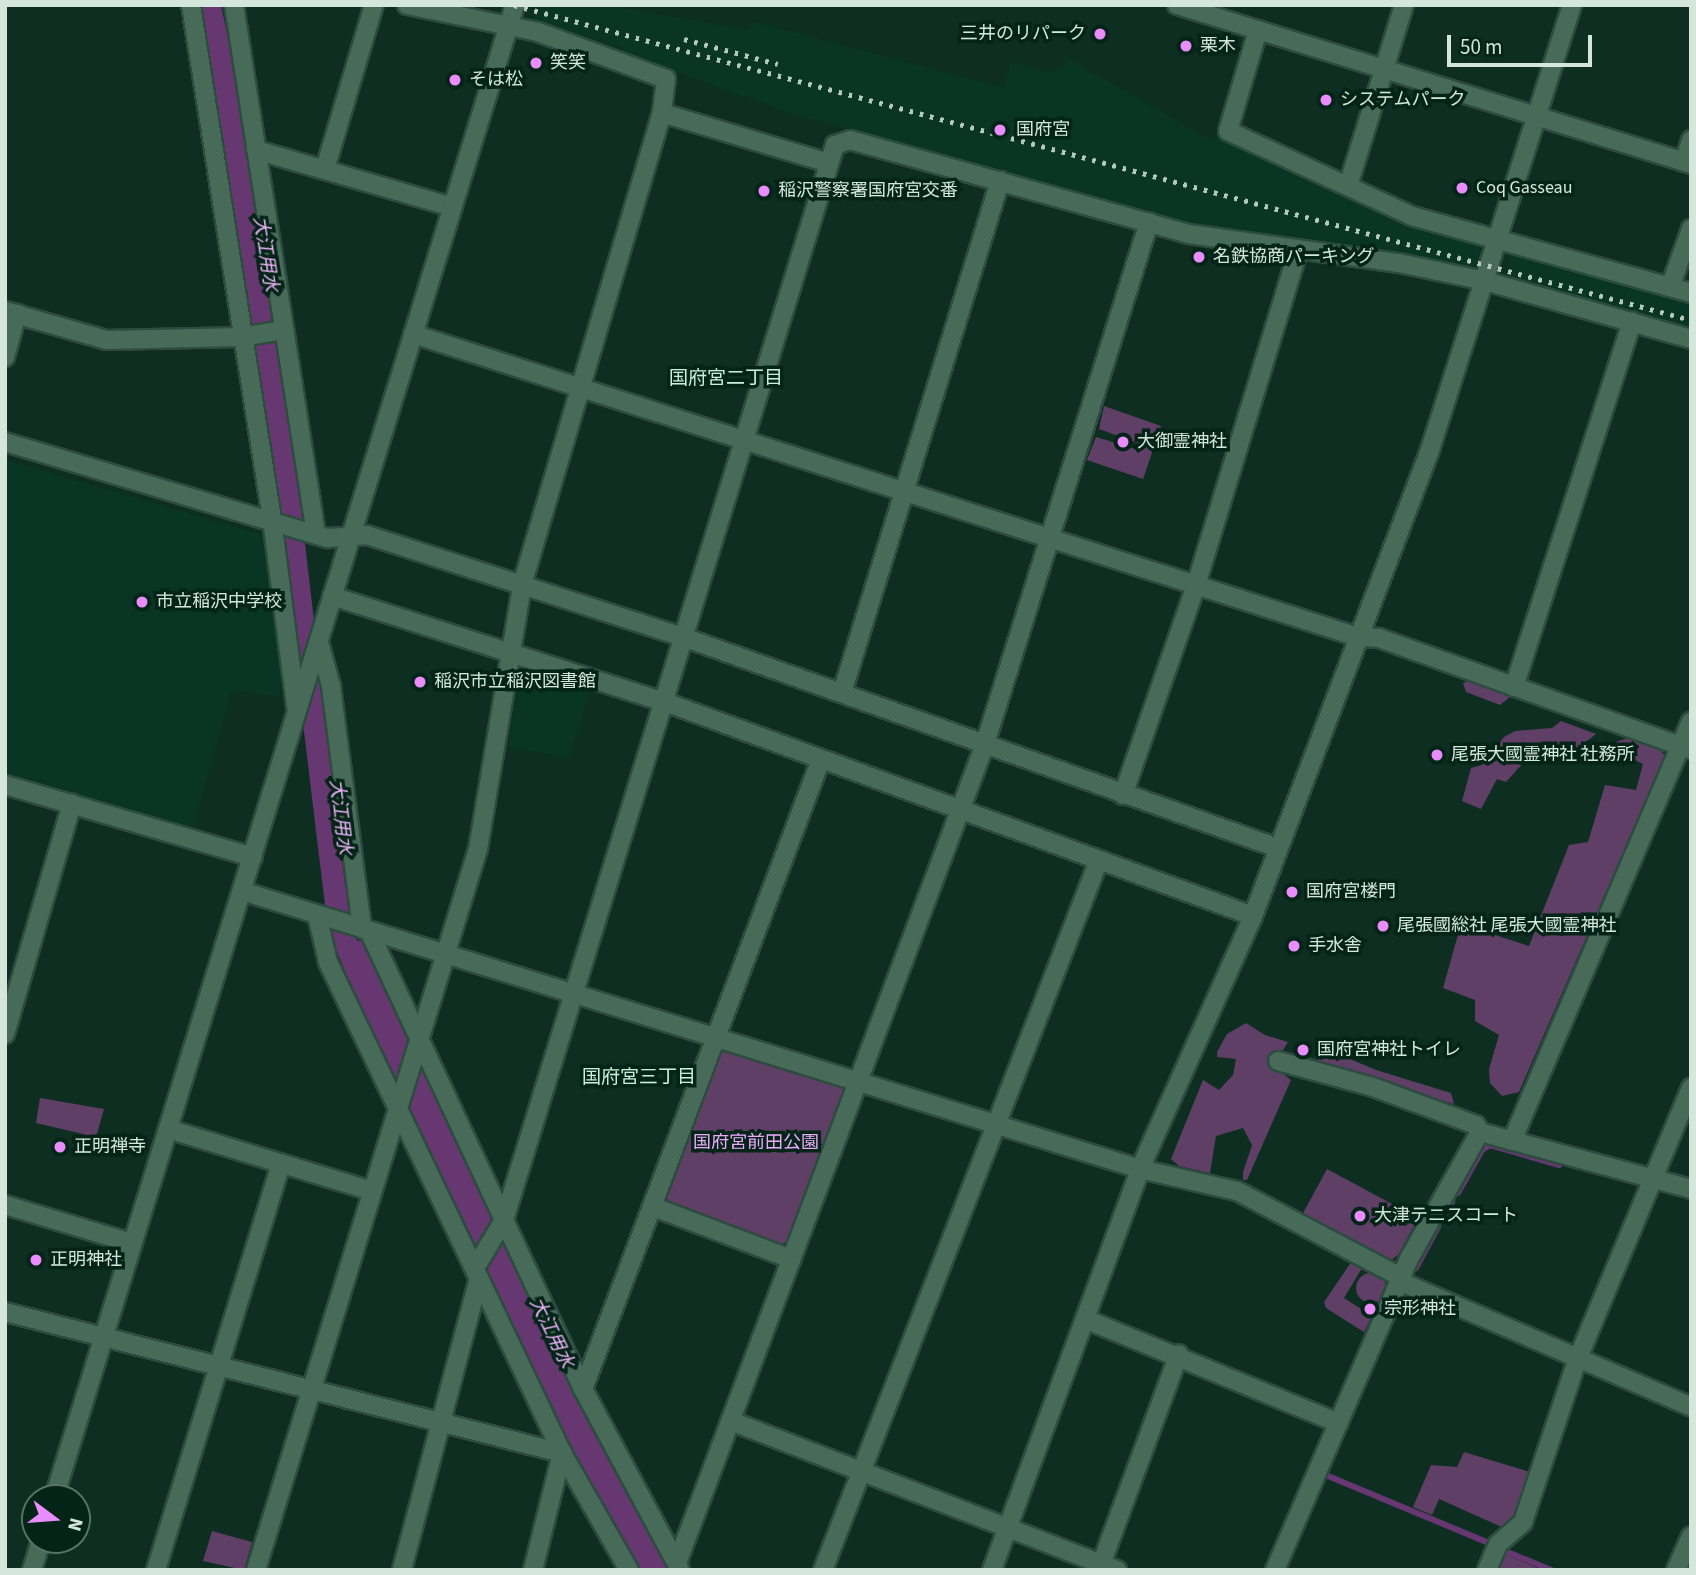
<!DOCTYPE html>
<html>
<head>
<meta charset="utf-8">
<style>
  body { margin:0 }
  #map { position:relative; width:1696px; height:1575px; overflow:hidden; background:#0d2e21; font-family:"Source Sans 3","Noto Sans JP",sans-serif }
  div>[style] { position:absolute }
  .built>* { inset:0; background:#083524 }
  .green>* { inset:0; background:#603f67 }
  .round { border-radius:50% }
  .water>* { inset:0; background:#663771 }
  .stream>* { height:6px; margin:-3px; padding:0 3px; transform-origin:3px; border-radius:3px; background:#663771 }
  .roads { filter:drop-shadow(2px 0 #2d4c3f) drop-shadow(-2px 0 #2d4c3f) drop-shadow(0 2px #2d4c3f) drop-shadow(0 -2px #2d4c3f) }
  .minor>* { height:18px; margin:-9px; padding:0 9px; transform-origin:9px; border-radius:9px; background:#476a59 }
  .rail>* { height:5px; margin-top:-2.5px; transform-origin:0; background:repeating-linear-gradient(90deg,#b4c8be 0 3.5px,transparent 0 10.5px) }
  .dots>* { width:19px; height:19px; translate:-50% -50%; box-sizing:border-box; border:4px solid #032417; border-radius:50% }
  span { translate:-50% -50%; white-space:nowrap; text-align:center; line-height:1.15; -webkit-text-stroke:7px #032417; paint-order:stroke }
  .poi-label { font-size:18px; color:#d5e7dd }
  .right { translate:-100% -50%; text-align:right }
  .left { translate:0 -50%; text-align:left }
  .park-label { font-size:18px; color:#eea9fd }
  .water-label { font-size:19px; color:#e9b2f5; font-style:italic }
  .neighbourhood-label { font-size:19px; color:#caefdc }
  .frame { position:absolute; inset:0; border:7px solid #d5e7dd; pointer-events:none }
  .north { position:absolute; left:21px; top:1484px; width:70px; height:70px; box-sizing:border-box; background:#032417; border:2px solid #577266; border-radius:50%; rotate:106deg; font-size:19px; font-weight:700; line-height:28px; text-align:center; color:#d5e7dd }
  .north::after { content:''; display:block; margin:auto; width:24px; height:32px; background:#e98dfd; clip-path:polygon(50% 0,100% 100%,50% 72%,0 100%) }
  .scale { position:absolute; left:1447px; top:35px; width:145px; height:32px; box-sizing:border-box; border:4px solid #d5e7dd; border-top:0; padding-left:9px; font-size:21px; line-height:24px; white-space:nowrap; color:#d5e7dd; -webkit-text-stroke:5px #032417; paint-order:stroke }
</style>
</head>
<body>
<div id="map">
  <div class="built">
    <div style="clip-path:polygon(538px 5px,607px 5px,749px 30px,752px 21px,1004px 88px,1011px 62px,1048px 72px,1060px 69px,1069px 59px,1213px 141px,1217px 135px,1403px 222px,1482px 244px,1474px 272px,1388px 254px,1191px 224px,790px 113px,622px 52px,622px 48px,534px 20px)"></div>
    <div style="clip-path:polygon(1512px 250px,1691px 300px,1691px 332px,1503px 281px)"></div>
    <div style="clip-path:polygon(5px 460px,271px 537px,287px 667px,279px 697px,232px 690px,193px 828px,5px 772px)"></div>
    <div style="clip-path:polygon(528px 667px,591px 688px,569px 758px,508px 747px,521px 672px)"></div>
  </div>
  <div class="green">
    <div style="clip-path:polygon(1104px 406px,1161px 426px,1143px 479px,1087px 460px,1096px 437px,1139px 450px,1143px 445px,1099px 429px)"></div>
    <div style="clip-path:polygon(1468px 681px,1509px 695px,1510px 697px,1500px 705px,1466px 692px,1463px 683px)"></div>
    <div style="clip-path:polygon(1561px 721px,1596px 734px,1566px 757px,1524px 762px,1506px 782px,1497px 779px,1481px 809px,1462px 801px,1471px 768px,1482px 765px,1504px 737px,1515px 731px,1552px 728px)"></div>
    <div style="clip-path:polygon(1627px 738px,1660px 749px,1665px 756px,1519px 1092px,1502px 1096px,1490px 1083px,1489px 1069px,1499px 1035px,1475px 1021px,1475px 1000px,1443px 988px,1461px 924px,1529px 946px,1569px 845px,1588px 842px,1605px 785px,1636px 790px,1643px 764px,1614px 750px,1616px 742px)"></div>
    <div style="clip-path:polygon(1246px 1023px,1265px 1035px,1288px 1042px,1273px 1066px,1291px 1080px,1247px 1180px,1243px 1180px,1243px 1172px,1252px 1145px,1243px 1128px,1216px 1136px,1210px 1173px,1179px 1166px,1171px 1159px,1203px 1080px,1219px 1090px,1233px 1075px,1236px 1059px,1217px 1057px,1217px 1052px,1227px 1034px)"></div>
    <div style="clip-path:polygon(1322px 1042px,1331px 1051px,1376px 1070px,1451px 1093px,1454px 1104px,1312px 1063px)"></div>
    <div style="clip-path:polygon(727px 1049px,843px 1085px,845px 1093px,790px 1240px,780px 1245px,669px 1202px,665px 1194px,719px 1055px)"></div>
    <div style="clip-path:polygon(40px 1098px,104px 1109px,96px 1137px,36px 1123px)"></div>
    <div style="clip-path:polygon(1327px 1169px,1418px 1218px,1398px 1255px,1390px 1261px,1302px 1215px)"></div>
    <div style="clip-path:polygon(1352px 1261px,1362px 1268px,1344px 1298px,1372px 1316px,1364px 1332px,1326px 1308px,1324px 1302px)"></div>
    <div class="round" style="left:1356px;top:1273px;width:30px;height:30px"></div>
    <div style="clip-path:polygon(1464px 1452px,1530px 1472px,1514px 1520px,1504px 1528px,1439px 1499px,1432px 1515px,1413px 1507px,1431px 1465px,1457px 1467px)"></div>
    <div style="clip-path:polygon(212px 1531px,252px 1542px,244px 1570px,203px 1561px)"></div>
    <div style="clip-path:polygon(1502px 1553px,1542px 1570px,1494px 1570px)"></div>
  </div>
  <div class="water">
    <div style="clip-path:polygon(197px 5px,221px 5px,234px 66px,300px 501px,345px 885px,357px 941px,362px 940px,402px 1023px,572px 1390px,669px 1570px,638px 1570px,580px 1465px,382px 1049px,371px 1034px,328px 930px,302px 715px)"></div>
  </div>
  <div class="stream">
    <div style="left:1458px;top:1193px;width:49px;rotate:-60.8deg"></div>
    <div style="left:1482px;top:1150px;width:9px;rotate:-32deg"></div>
    <div style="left:1490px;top:1145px;width:72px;rotate:16.2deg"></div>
    <div style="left:1446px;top:1213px;width:13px;rotate:-61deg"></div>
    <div style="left:1416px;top:1268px;width:47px;rotate:-61.8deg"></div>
    <div style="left:1328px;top:1476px;width:174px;rotate:22.6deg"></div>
    <div style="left:1505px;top:1551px;width:50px;rotate:22.4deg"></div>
  </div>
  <div class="roads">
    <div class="minor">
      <div style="left:191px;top:5px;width:520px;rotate:81.04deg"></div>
      <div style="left:272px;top:519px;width:190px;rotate:82.7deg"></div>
      <div style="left:234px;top:5px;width:535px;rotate:81.19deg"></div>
      <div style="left:407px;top:5px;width:134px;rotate:11.6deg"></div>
      <div style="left:538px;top:32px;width:136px;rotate:20.2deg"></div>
      <div style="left:666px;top:79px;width:34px;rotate:97deg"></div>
      <div style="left:1177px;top:5px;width:538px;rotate:17.19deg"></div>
      <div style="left:1258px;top:30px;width:105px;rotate:106.5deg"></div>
      <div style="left:1228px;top:131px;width:203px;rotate:24.8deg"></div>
      <div style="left:1412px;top:216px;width:289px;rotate:15.4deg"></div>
      <div style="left:256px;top:150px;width:204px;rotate:16.2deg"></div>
      <div style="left:1684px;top:162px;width:23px;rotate:-72deg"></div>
      <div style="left:325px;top:169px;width:171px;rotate:-73.4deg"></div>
      <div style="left:1348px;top:186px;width:189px;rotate:-72.8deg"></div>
      <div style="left:1670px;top:287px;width:62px;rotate:-70.1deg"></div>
      <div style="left:5px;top:311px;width:105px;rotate:16deg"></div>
      <div style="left:106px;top:340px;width:135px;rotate:-1.3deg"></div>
      <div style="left:241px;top:337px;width:44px;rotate:-9.2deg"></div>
      <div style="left:413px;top:334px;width:992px;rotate:17.78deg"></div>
      <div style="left:1358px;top:637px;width:21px;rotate:3deg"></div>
      <div style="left:1379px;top:638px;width:331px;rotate:19.7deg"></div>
      <div style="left:5px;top:357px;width:45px;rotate:-74.4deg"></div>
      <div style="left:5px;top:442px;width:337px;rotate:16.6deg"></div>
      <div style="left:328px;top:538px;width:39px;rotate:-4deg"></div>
      <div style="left:367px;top:535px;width:332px;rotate:17.9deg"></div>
      <div style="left:683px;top:637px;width:631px;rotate:19.53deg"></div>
      <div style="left:332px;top:596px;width:346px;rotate:17.7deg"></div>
      <div style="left:662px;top:701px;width:629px;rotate:19.99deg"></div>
      <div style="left:319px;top:642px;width:46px;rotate:74.7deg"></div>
      <div style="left:331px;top:686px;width:245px;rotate:82.7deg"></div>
      <div style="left:1514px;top:687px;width:384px;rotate:-72.1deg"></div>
      <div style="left:842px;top:693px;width:536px;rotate:-72.85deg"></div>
      <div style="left:5px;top:785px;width:258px;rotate:16.2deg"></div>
      <div style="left:1123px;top:795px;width:222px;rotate:-70.8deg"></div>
      <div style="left:1196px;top:585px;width:351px;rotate:-73deg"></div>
      <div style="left:242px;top:891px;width:940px;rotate:17.2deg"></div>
      <div style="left:1140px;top:1169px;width:99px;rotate:12.8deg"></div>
      <div style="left:1237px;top:1191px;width:185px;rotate:27.7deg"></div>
      <div style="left:317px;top:915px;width:48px;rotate:76.8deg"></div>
      <div style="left:328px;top:962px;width:350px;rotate:64.5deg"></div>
      <div style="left:479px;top:1278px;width:302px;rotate:104.8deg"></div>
      <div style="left:369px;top:931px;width:506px;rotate:64.96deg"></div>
      <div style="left:583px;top:1389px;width:205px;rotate:61.8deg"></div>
      <div style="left:5px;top:1034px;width:240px;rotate:-73.8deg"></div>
      <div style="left:1278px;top:1061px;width:98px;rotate:15.3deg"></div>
      <div style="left:1373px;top:1087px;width:110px;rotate:20.3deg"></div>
      <div style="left:1476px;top:1125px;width:8px;rotate:60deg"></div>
      <div style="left:168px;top:1129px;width:213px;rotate:16.9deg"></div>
      <div style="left:1512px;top:1141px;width:456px;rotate:-66.9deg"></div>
      <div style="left:5px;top:1205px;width:133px;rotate:16.7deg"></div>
      <div style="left:654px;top:1207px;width:147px;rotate:20.8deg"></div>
      <div style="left:475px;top:1268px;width:56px;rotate:-58.9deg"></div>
      <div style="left:504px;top:1220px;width:1125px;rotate:-72.89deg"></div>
      <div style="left:835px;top:145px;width:16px;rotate:-18deg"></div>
      <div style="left:850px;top:140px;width:352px;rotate:15.5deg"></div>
      <div style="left:1189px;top:234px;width:212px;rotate:7.9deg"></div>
      <div style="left:1399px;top:263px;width:88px;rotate:11.8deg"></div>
      <div style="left:1485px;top:281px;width:214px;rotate:15.7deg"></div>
      <div style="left:479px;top:1278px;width:194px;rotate:64.6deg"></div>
      <div style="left:562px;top:1453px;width:135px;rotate:60.2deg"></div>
      <div style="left:1399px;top:1281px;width:318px;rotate:23.3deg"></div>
      <div style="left:5px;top:1312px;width:575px;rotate:14.21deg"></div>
      <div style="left:1085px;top:1319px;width:274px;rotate:22.3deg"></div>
      <div style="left:583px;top:1389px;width:673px;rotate:-69.3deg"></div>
      <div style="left:731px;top:1421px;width:414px;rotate:21.1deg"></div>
      <div style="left:54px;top:1498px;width:1563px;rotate:-72.84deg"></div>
      <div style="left:677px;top:1563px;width:875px;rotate:-69.39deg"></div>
      <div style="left:985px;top:744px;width:547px;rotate:-72.56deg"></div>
      <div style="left:32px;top:1570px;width:31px;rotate:-73deg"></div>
      <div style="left:156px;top:1570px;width:425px;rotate:-72.9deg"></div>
      <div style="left:256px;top:1570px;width:754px;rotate:-72.89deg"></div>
      <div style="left:478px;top:849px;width:268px;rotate:-80.5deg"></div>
      <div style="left:522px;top:585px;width:492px;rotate:-73.5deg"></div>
      <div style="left:662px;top:113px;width:174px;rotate:16.7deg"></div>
      <div style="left:533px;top:1570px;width:121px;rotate:-76.1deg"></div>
      <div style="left:823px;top:1570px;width:762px;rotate:-68.76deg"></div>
      <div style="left:992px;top:1570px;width:427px;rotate:-69.7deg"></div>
      <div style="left:1140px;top:1169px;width:277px;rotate:-65.9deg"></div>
      <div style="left:1253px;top:916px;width:495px;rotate:-69.2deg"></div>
      <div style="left:1429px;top:453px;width:470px;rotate:-72.3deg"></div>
      <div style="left:1099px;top:1570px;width:230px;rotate:-69.7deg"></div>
      <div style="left:1275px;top:1570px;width:341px;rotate:-66.7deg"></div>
      <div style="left:1410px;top:1257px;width:143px;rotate:-60.8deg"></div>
      <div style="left:1480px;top:1132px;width:219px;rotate:15.1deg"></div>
      <div style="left:1487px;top:1570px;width:28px;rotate:-67deg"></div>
      <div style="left:1498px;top:1544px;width:33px;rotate:-41deg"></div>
      <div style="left:1523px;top:1522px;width:173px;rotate:-71.5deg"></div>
      <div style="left:1578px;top:1358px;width:293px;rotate:-67.3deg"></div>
      <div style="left:1676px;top:1570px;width:37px;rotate:-66deg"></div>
    </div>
  </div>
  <div class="rail">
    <div style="left:514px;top:5px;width:1218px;rotate:14.98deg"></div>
    <div style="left:684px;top:39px;width:97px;rotate:14.9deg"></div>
  </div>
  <div class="dots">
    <div style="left:1100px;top:34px;background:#e98dfd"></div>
    <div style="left:1186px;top:46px;background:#e98dfd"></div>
    <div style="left:536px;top:63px;background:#e98dfd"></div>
    <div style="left:455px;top:80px;background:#e98dfd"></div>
    <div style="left:1326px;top:100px;background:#e98dfd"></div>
    <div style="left:1000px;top:130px;background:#e98dfd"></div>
    <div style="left:1462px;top:188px;background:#e98dfd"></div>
    <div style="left:764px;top:191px;background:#e98dfd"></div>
    <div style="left:1199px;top:257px;background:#e98dfd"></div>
    <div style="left:1123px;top:442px;background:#e98dfd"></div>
    <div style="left:142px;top:602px;background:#e98dfd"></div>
    <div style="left:420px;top:682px;background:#e98dfd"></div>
    <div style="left:1437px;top:755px;background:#e98dfd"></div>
    <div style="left:1292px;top:892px;background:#e98dfd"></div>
    <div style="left:1383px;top:926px;background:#e98dfd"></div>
    <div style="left:1294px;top:946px;background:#e98dfd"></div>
    <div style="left:1303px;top:1050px;background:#e98dfd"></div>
    <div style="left:60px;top:1147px;background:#e98dfd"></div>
    <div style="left:1360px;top:1216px;background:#e98dfd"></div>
    <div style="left:36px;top:1260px;background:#e98dfd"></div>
    <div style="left:1370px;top:1309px;background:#e98dfd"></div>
  </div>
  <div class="poi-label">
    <span class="right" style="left:1086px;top:34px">三井のリパーク</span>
    <span class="left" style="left:1200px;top:46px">栗木</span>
    <span class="left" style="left:550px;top:63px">笑笑</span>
    <span class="left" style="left:469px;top:80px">そは松</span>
    <span class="left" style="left:1340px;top:100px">システムパーク</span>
    <span class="left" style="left:1016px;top:130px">国府宮</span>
    <span class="left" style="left:1476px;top:188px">Coq Gasseau</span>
    <span class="left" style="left:778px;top:191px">稲沢警察署国府宮交番</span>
    <span class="left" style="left:1213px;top:257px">名鉄協商パーキング</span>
    <span class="left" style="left:1137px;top:442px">大御霊神社</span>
    <span class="left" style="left:156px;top:602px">市立稲沢中学校</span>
    <span class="left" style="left:434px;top:682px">稲沢市立稲沢図書館</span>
    <span class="left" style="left:1451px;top:755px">尾張大國霊神社 社務所</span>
    <span class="left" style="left:1306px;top:892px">国府宮楼門</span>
    <span class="left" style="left:1397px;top:926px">尾張國総社 尾張大國霊神社</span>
    <span class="left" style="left:1308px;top:946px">手水舎</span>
    <span class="left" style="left:1317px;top:1050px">国府宮神社トイレ</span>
    <span class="left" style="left:74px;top:1147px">正明禅寺</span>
    <span class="left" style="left:1374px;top:1216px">大津テニスコート</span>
    <span class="left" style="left:50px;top:1260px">正明神社</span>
    <span class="left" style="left:1384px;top:1309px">宗形神社</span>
  </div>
  <div class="park-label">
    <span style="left:756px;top:1143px">国府宮前田公園</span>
  </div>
  <div class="water-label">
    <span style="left:265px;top:254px;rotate:81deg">大江用水</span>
    <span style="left:340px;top:817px;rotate:83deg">大江用水</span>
    <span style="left:551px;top:1333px;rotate:64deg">大江用水</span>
  </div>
  <div class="neighbourhood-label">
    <span style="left:726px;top:379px">国府宮二丁目</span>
    <span style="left:639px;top:1078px">国府宮三丁目</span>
  </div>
  <div class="frame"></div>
  <div class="north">N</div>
  <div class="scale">50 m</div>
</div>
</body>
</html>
